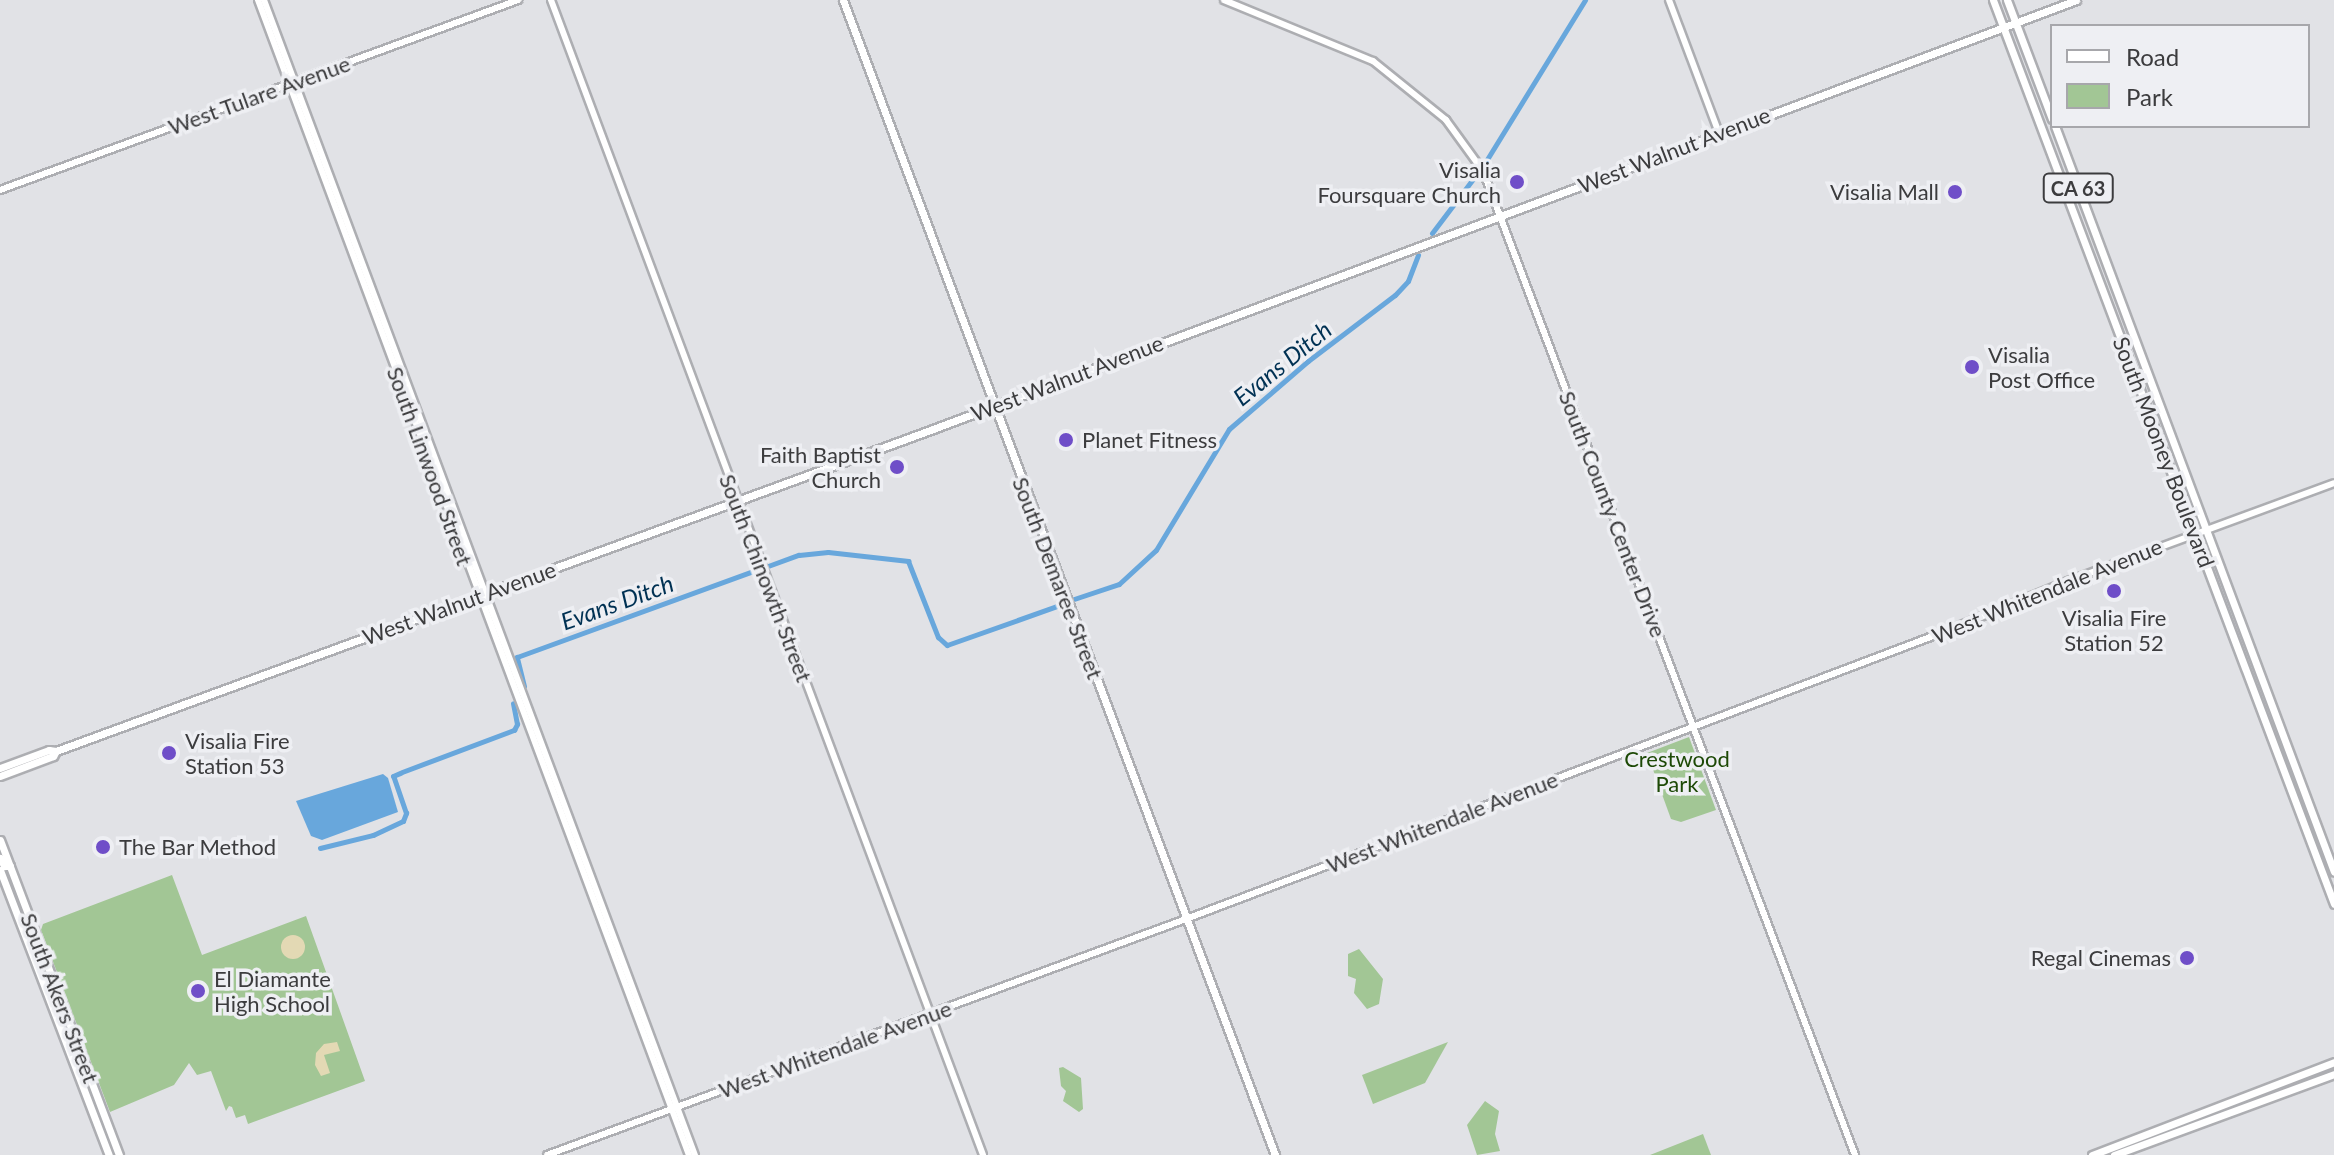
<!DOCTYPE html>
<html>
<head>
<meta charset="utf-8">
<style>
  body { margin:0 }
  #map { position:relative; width:2334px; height:1155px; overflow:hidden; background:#e1e2e6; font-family:Lato,sans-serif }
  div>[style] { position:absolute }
  .green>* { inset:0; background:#a2c695 }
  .sand>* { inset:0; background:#e3d9b4 }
  .round { border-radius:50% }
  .water>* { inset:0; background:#68a7dc }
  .canal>* { height:5px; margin:-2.5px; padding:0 2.5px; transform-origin:2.5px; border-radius:2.5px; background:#68a7dc }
  .roads { filter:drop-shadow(2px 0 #adaeb2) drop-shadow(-2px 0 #adaeb2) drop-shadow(0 2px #adaeb2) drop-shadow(0 -2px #adaeb2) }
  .minor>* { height:6px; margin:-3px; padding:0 3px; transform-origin:3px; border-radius:3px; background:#fff }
  .major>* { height:7px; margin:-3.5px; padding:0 3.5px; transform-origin:3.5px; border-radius:3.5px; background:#fff }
  .dots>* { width:22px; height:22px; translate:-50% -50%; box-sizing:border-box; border:4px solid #eeeff3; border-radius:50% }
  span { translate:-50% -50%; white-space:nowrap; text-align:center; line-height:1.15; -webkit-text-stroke:7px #eeeff3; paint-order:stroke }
  .shield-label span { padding:2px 6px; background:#eeeff3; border:2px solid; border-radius:6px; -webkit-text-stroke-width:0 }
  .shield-label { font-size:20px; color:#3c3c3e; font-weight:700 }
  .street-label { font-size:22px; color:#3c3c3e }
  .poi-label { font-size:22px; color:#3c3c3e }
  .right { translate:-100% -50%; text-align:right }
  .left { translate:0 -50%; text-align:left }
  .park-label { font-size:22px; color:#1d4906 }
  .water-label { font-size:24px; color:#003153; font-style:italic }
  .legend { position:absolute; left:2050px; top:24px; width:260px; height:104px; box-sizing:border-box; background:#eeeff3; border:2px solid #a7a7ab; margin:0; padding:10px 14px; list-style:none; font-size:24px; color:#3c3c3e }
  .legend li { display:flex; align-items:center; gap:16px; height:40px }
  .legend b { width:40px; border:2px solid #a7a7ab }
</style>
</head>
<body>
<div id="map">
  <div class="green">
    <div style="clip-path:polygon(1689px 737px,1716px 810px,1681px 822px,1671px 819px,1647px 753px)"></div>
    <div style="clip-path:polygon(172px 875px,202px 955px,306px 916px,365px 1081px,248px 1124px,245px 1115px,236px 1118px,232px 1107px,229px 1106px,226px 1111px,211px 1071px,197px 1075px,189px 1063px,174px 1085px,110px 1112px,41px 930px,43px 924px)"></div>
    <div style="clip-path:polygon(1359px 949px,1383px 979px,1379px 1004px,1367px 1009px,1354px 993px,1356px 979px,1348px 976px,1348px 954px)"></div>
    <div style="clip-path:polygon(1448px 1042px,1425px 1083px,1373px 1104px,1362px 1075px)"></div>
    <div style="clip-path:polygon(1063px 1067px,1081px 1078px,1083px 1109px,1079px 1112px,1063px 1101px,1066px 1091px,1061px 1086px,1059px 1068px)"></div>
    <div style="clip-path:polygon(1485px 1101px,1499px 1111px,1495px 1134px,1500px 1151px,1477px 1155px,1467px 1125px)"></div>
    <div style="clip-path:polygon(1703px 1134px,1711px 1155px,1650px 1155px)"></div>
  </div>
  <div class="sand">
    <div class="round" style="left:281px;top:935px;width:24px;height:24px"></div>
    <div style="clip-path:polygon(337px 1042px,340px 1051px,324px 1055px,330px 1073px,321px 1076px,315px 1065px,316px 1053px,324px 1044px)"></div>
  </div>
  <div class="water">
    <div style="clip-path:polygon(383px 774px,388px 778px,398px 812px,322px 840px,311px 836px,296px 801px)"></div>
  </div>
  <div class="canal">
    <div style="left:1486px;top:161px;width:189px;rotate:-58.4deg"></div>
    <div style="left:1432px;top:233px;width:73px;rotate:-52.8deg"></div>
    <div style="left:768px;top:566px;width:33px;rotate:-20deg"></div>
    <div style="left:799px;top:555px;width:29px;rotate:-6deg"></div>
    <div style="left:828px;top:552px;width:81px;rotate:6.4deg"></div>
    <div style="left:908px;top:561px;width:82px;rotate:68.5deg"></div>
    <div style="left:938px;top:637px;width:12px;rotate:42deg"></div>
    <div style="left:947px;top:645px;width:120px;rotate:-19.5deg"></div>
    <div style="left:1074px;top:599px;width:47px;rotate:-18.4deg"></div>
    <div style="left:1119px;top:584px;width:50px;rotate:-42.6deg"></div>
    <div style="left:1156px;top:550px;width:141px;rotate:-58.9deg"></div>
    <div style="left:1229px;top:429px;width:104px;rotate:-40.7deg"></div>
    <div style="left:1308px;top:361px;width:109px;rotate:-37.2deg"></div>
    <div style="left:1395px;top:295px;width:19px;rotate:-47deg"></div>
    <div style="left:1408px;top:281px;width:28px;rotate:-69deg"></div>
    <div style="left:524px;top:686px;width:30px;rotate:-104deg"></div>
    <div style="left:517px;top:657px;width:254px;rotate:-20deg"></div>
    <div style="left:402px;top:772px;width:120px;rotate:-20.6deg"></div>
    <div style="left:514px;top:730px;width:7px;rotate:-63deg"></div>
    <div style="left:517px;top:724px;width:21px;rotate:-101deg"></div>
    <div style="left:320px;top:848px;width:55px;rotate:-13.8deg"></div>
    <div style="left:373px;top:835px;width:33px;rotate:-25deg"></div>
    <div style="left:403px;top:821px;width:9px;rotate:-69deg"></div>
    <div style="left:406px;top:813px;width:39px;rotate:-109deg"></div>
    <div style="left:393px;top:776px;width:8px;rotate:-23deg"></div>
  </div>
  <div class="roads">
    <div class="minor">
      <div style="left:258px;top:0;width:1233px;rotate:69.54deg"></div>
      <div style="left:264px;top:0;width:1233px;rotate:69.54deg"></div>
      <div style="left:551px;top:0;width:1233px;rotate:69.49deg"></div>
      <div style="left:1224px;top:0;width:161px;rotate:22.3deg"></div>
      <div style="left:1373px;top:61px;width:94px;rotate:38.9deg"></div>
      <div style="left:1446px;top:120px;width:63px;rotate:54deg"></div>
      <div style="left:1483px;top:171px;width:1052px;rotate:69.29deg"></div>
      <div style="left:1669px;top:0;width:142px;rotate:69.4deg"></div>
      <div style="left:0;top:190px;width:552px;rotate:-20.14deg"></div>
      <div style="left:547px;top:1155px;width:681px;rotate:-20.27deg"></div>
      <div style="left:1186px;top:919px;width:816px;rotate:-20.75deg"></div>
      <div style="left:1949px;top:630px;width:129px;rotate:-22.4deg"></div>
      <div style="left:2068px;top:581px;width:283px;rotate:-20.2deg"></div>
    </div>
    <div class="major">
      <div style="left:843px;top:0;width:1233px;rotate:69.49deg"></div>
      <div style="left:1993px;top:0;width:966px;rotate:69.33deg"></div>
      <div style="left:2007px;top:0;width:127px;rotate:69.3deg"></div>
      <div style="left:2055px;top:126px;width:796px;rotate:69.49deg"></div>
      <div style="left:0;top:768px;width:52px;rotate:-20.2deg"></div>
      <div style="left:49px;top:750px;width:7px;rotate:8deg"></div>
      <div style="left:56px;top:751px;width:934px;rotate:-20.16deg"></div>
      <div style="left:933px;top:429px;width:1221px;rotate:-20.57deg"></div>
      <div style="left:0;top:776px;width:57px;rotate:-20.7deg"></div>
      <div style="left:53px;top:756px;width:6px;rotate:-59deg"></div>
      <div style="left:0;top:840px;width:337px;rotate:69.3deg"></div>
      <div style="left:0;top:858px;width:9px;rotate:63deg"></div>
      <div style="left:4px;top:866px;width:6px"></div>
      <div style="left:0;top:870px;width:305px;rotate:69.1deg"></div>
      <div style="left:2092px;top:1155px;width:259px;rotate:-21deg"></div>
      <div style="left:2114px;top:1155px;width:234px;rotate:-20.2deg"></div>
    </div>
  </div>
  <div class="dots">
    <div style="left:1517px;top:182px;background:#6f4ec8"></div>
    <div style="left:1955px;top:192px;background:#6f4ec8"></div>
    <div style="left:1972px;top:367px;background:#6f4ec8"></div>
    <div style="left:1066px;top:440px;background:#6f4ec8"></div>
    <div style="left:897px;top:467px;background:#6f4ec8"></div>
    <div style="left:2114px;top:591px;background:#6f4ec8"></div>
    <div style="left:169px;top:753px;background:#6f4ec8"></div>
    <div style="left:103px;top:847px;background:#6f4ec8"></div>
    <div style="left:2187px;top:958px;background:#6f4ec8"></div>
    <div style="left:198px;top:991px;background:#6f4ec8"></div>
  </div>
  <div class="shield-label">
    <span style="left:2078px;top:188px">CA 63</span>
  </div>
  <div class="street-label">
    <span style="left:259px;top:95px;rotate:-20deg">West Tulare Avenue</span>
    <span style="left:1674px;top:150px;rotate:-21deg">West Walnut Avenue</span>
    <span style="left:1067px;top:378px;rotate:-21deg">West Walnut Avenue</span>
    <span style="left:2164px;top:452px;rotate:69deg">South Mooney Boulevard</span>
    <span style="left:430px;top:466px;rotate:70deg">South Linwood Street</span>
    <span style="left:1613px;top:514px;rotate:69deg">South County Center Drive</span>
    <span style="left:766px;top:578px;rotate:69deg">South Chinowth Street</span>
    <span style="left:1058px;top:578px;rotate:69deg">South Demaree Street</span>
    <span style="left:2047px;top:591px;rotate:-22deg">West Whitendale Avenue</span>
    <span style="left:459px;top:603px;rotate:-20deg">West Walnut Avenue</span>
    <span style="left:1442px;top:822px;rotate:-21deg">West Whitendale Avenue</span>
    <span style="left:60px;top:998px;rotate:69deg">South Akers Street</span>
    <span style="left:835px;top:1049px;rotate:-20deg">West Whitendale Avenue</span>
  </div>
  <div class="poi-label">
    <span class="right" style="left:1501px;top:182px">Visalia<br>Foursquare Church</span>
    <span class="right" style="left:1939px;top:192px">Visalia Mall</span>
    <span class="left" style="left:1988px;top:367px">Visalia<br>Post Office</span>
    <span class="left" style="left:1082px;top:440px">Planet Fitness</span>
    <span class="right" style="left:881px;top:467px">Faith Baptist<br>Church</span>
    <span style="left:2114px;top:630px">Visalia Fire<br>Station 52</span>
    <span class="left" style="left:185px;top:753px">Visalia Fire<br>Station 53</span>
    <span class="left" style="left:119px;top:847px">The Bar Method</span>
    <span class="right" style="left:2171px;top:958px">Regal Cinemas</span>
    <span class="left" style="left:214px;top:991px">El Diamante<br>High School</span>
  </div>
  <div class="park-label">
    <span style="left:1677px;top:771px">Crestwood<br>Park</span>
  </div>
  <div class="water-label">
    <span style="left:1282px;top:363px;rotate:-39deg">Evans Ditch</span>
    <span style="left:617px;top:602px;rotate:-20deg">Evans Ditch</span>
  </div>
  <ul class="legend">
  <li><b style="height:10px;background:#fff"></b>Road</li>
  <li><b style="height:22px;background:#a2c695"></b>Park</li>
  </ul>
</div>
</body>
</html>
